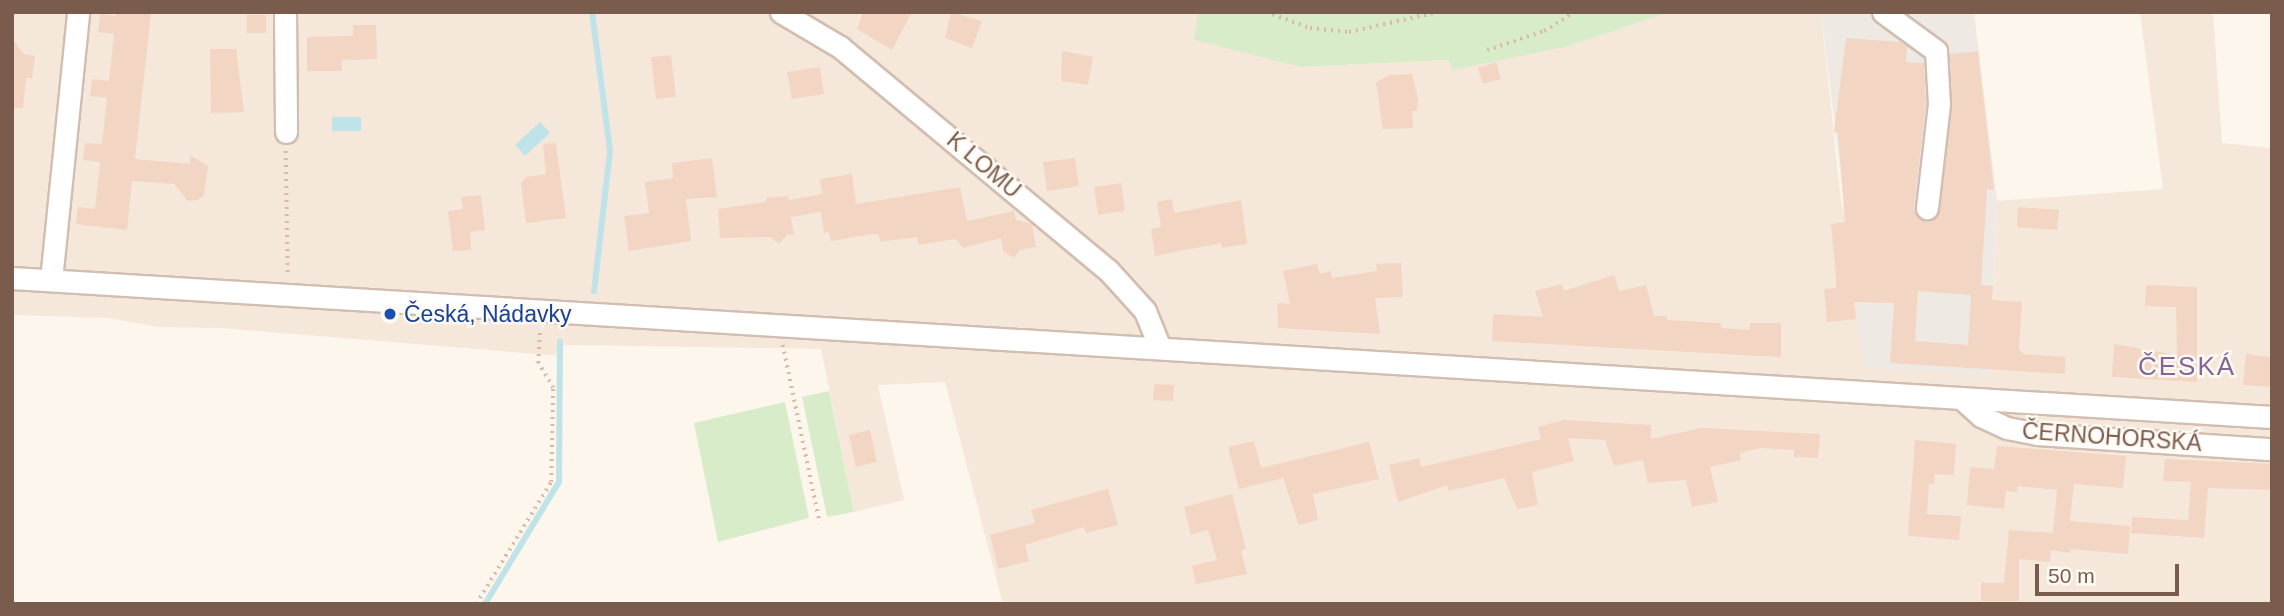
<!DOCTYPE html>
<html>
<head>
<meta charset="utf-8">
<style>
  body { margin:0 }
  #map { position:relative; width:2284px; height:616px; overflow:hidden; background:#fdf6ec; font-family:Helvetica,sans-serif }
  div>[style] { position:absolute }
  .residential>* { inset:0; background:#f5e8da }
  .industrial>* { inset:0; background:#efe9e4 }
  .green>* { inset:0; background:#d8ecc9 }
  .water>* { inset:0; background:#bfe3e8 }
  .stream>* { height:6px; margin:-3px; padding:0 3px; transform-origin:3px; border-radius:3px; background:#bfe3e8 }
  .building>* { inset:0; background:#f3d5c3 }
  .path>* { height:3.5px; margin-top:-1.75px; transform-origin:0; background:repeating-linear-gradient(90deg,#d9b8a5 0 2px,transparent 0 7px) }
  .roads { filter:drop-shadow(2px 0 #d1beb0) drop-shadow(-2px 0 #d1beb0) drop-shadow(0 2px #d1beb0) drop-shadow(0 -2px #d1beb0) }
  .minor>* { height:21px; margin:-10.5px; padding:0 10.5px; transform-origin:10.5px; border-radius:10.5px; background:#fff }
  .dots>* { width:19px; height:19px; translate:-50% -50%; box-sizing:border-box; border:4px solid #fffaf3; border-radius:50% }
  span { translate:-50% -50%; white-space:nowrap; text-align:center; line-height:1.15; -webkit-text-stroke:5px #fffaf3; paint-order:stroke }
  .street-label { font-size:23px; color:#7a5c4d }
  .transit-label { font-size:23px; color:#164399 }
  .left { translate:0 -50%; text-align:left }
  .quarter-label { font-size:26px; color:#846695; letter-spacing:2px }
  .frame { position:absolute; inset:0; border:14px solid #7a5c4d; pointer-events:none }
  .scale { position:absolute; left:2035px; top:564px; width:144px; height:32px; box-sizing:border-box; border:4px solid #7a5c4d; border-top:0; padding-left:9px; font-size:21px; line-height:24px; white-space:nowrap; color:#7a5c4d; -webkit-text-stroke:5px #fffaf3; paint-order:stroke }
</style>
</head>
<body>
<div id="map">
  <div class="residential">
    <div style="clip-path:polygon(12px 12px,1198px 12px,1195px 40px,1301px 67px,1448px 60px,1569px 46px,1670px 12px,1821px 12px,1841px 202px,1847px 222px,1990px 374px,1997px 201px,2163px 189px,2140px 12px,2213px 12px,2222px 143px,2272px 148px,2272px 604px,1003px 604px,945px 382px,878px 385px,904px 500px,854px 512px,821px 349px,564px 345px,561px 356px,220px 328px,158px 327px,109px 318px,12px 315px)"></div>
  </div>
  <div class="industrial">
    <div style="clip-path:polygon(1821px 12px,1974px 12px,1997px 201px,1990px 375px,1864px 368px)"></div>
  </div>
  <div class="green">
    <div style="clip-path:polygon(1198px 12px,1670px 12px,1569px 46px,1453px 70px,1448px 60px,1301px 67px,1194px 40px)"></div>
    <div style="clip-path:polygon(829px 391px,854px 512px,827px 517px,802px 397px)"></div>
    <div style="clip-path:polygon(785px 402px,809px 518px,718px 542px,694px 423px)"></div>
  </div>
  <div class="water">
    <div style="clip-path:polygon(332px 117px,361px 117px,361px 131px,332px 131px)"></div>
    <div style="clip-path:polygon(540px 122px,550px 133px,525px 156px,515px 145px)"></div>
  </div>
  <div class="stream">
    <div style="left:592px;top:12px;width:140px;rotate:82.6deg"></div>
    <div style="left:610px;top:151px;width:141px;rotate:96.5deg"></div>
    <div style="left:485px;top:604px;width:143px;rotate:-58.8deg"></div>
    <div style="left:559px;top:482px;width:140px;rotate:-89.6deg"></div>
  </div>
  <div class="building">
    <div style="clip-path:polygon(117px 12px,151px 12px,135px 159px,190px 164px,190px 155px,208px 166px,204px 196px,197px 200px,188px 201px,174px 184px,132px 181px,127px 230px,76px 224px,78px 207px,95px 209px,100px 162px,83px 160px,85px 143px,102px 144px,107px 98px,90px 96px,92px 79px,109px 81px,114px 34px,98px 32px,100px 14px,116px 16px)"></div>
    <div style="clip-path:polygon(863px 12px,912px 12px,892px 50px,857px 29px)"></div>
    <div style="clip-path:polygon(951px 12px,982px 21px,972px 48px,945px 38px)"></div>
    <div style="clip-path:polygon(247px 15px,266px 15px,266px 33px,247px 33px)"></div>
    <div style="clip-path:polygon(353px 25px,376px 25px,377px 59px,342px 60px,342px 71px,307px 71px,307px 37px,353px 36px)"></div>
    <div style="clip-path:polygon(evenodd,1846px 38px,1901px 42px,1907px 46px,1906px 62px,1924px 63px,1926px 104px,1914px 206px,1919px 218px,1926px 221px,1940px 210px,1952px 105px,1950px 54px,1978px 51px,1994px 190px,1987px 189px,1981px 285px,1993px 286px,1992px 300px,2022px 302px,2019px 349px,2023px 354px,2065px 357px,2065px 374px,1890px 363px,1894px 303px,1854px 302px,1856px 319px,1827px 322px,1824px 289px,1836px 288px,1836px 278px,1831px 224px,1845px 222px,1838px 133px,1834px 132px,1846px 38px,1918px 291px,1971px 295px,1968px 345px,1915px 341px,1918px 291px)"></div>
    <div style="clip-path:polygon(12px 39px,24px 54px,35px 56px,32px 78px,26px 78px,23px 108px,12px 108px)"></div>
    <div style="clip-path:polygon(210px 49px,236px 49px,244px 112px,211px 113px)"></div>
    <div style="clip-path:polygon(1062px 51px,1093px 57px,1088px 85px,1061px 81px)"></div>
    <div style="clip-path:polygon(671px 55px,676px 97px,656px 99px,651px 57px)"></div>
    <div style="clip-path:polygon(1496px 62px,1501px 79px,1483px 84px,1478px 68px)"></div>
    <div style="clip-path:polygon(820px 67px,824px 94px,792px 99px,787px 72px)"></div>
    <div style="clip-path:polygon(1412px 74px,1418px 99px,1417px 111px,1412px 111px,1413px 128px,1383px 129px,1376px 82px,1390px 75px)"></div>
    <div style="clip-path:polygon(556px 143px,566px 218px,526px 223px,521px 183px,526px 177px,546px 174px,543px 144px)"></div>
    <div style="clip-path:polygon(712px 158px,717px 197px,686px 199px,691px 241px,629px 251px,624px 216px,649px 213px,645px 182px,673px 178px,672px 163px)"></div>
    <div style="clip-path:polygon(1075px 158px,1079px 186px,1047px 191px,1043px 162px)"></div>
    <div style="clip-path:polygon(852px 174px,856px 204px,960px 187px,967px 221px,1014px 211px,1016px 220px,1032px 224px,1036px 247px,1020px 250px,1014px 258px,1003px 251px,1001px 238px,963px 248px,956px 239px,918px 245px,917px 237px,880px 242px,879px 235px,873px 234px,831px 241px,829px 232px,824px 233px,821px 212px,791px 217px,794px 235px,787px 235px,779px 244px,771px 237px,720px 238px,718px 209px,766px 202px,766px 198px,788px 196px,789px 200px,822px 194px,820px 179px)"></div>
    <div style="clip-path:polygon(1121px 183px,1125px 211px,1098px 215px,1094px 187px)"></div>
    <div style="clip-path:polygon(481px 195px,485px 230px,470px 232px,471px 250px,453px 251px,448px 211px,463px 209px,461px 197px)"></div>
    <div style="clip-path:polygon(1172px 199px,1174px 213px,1241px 200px,1247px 244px,1222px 248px,1221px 243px,1155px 256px,1151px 229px,1161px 227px,1157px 202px)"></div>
    <div style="clip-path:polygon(2018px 207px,2059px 210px,2057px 230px,2017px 227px)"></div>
    <div style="clip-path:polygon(1401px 263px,1403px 297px,1375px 298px,1380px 334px,1278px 328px,1277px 303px,1290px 304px,1283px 271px,1317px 264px,1320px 274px,1330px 271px,1332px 278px,1377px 271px,1376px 264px)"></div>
    <div style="clip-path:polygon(1614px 275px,1619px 291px,1646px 285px,1654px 316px,1667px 316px,1667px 320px,1720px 323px,1722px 328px,1749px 330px,1750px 323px,1781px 323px,1781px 357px,1492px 341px,1493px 314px,1543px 317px,1535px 291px,1562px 284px,1564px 291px)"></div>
    <div style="clip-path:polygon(2146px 285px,2197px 287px,2197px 382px,2112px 377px,2114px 344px,2177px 355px,2176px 307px,2145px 306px)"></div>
    <div style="clip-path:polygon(2246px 354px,2272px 357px,2272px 387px,2243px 385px)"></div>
    <div style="clip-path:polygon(1154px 384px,1174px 385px,1173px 401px,1153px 400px)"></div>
    <div style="clip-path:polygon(1564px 420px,1651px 425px,1651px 439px,1701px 428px,1820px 434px,1818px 458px,1794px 457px,1794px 450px,1761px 448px,1740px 453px,1741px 460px,1710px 467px,1718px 502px,1692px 507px,1686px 480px,1648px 483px,1643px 460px,1614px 466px,1605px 440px,1568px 438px,1574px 461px,1532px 472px,1538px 505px,1517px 509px,1504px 478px,1449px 491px,1447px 485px,1398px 502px,1389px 465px,1419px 458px,1421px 467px,1541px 439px,1538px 427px)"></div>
    <div style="clip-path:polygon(870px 430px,877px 462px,856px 467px,849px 435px)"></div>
    <div style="clip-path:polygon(1915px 440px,1956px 444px,1954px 475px,1935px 474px,1934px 484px,1929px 484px,1927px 514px,1961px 516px,1959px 540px,1908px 536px)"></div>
    <div style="clip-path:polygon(1254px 441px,1261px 468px,1369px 442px,1379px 479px,1313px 494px,1318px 520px,1299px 525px,1283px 478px,1239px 489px,1228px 447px)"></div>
    <div style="clip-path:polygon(1997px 446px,2126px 456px,2123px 488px,2074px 484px,2070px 521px,2130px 526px,2128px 554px,2070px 549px,2070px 553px,2051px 550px,2050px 562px,2019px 559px,2019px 601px,1981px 601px,1981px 583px,2004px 583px,2009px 530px,2053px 533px,2057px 490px,2018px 486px,2017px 492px,2006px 491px,2004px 509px,1967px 505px,1970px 467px,1994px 469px)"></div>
    <div style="clip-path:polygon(2165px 459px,2272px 464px,2272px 490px,2208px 488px,2204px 538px,2131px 533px,2132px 517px,2188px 520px,2191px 482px,2163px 481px)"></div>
    <div style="clip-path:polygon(1108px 489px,1118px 525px,1086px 533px,1084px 527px,1025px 545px,1029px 561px,998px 569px,990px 535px,1035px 523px,1031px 510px)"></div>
    <div style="clip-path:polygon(1232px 494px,1246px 549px,1241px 551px,1247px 574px,1196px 584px,1192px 566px,1217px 560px,1208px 530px,1191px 535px,1184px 507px)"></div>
  </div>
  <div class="path">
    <div style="left:1266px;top:12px;width:47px;rotate:20deg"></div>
    <div style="left:1310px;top:28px;width:39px;rotate:6deg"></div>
    <div style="left:1349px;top:32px;width:91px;rotate:-12.7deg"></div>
    <div style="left:1487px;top:50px;width:60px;rotate:-18.4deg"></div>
    <div style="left:1544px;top:31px;width:36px;rotate:-32deg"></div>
    <div style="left:286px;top:151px;width:125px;rotate:89.1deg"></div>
    <div style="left:783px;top:345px;width:182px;rotate:78.3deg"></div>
    <div style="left:476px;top:604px;width:143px;rotate:-58.4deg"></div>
    <div style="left:551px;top:482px;width:94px;rotate:-88.8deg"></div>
    <div style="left:553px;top:388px;width:29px;rotate:-121deg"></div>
    <div style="left:538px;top:363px;width:33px;rotate:-87deg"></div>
  </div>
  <div class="roads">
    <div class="minor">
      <div style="left:285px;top:12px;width:120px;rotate:89.5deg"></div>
      <div style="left:781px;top:12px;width:69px;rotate:30.7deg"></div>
      <div style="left:840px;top:47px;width:349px;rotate:39.8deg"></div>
      <div style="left:1108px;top:270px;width:55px;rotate:47.9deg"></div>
      <div style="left:1145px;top:311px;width:37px;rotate:68deg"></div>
      <div style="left:1883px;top:12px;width:66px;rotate:36.3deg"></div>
      <div style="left:1936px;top:51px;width:53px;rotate:86.8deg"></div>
      <div style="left:1939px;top:104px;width:105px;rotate:96.6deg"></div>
      <div style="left:12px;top:278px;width:2264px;rotate:3.52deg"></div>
      <div style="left:51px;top:280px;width:269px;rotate:-84.2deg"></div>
      <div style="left:1961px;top:398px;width:27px;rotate:42deg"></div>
      <div style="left:1981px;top:416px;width:29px;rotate:25deg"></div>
      <div style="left:2007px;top:428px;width:31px;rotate:11deg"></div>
      <div style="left:2037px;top:434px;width:235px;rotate:3.7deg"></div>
    </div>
  </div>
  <div class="dots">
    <div style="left:390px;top:314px;background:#1a4fb4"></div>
  </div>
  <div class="street-label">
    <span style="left:984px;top:165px;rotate:40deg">K LOMU</span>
    <span style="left:2112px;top:437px;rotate:4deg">ČERNOHORSKÁ</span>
  </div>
  <div class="transit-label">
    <span class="left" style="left:404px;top:314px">Česká, Nádavky</span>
  </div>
  <div class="quarter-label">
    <span style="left:2187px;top:367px">ČESKÁ</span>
  </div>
  <div class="frame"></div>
  <div class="scale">50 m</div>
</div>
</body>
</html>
